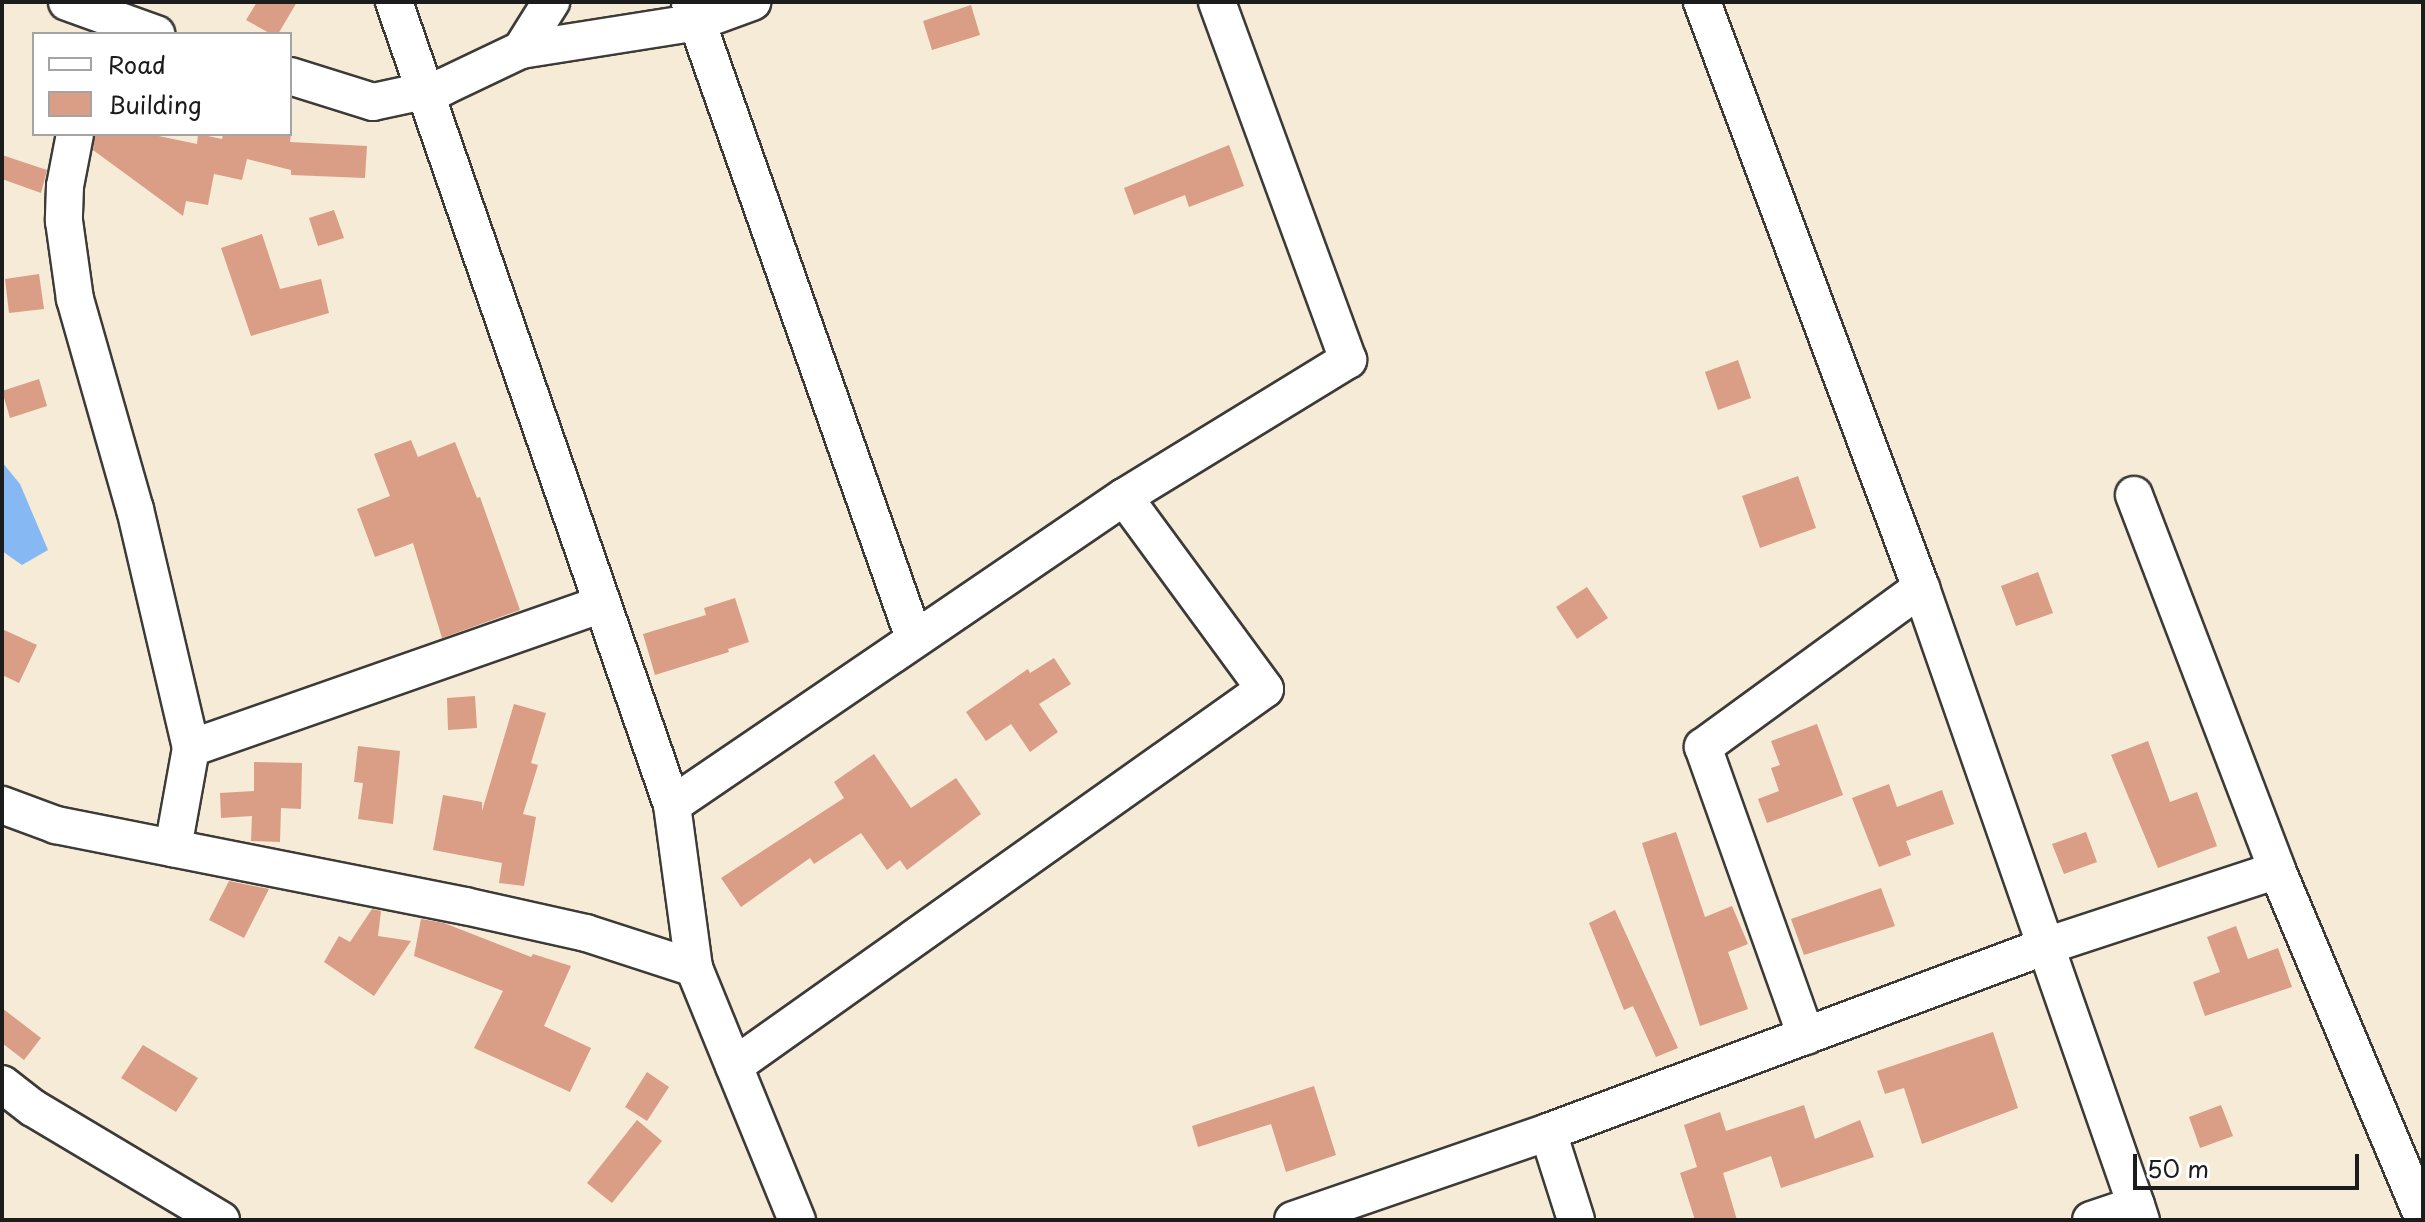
<!DOCTYPE html>
<html>
<head>
<meta charset="utf-8">
<style>
  body { margin:0 }
  #map { position:relative; width:2425px; height:1222px; overflow:hidden; background:#f5ebd6; font-family:"Playpen Sans",sans-serif }
  div>[style] { position:absolute }
  .water>* { inset:0; background:#86b9f3 }
  .building>* { inset:0; background:#da9d86 }
  .roads { filter:drop-shadow(2px 0 #3d3b38) drop-shadow(-2px 0 #3d3b38) drop-shadow(0 2px #3d3b38) drop-shadow(0 -2px #3d3b38) }
  .minor>* { height:36px; margin:-18px; padding:0 18px; transform-origin:18px; border-radius:18px; background:#fff }
  span { translate:-50% -50%; white-space:nowrap; text-align:center; line-height:1.15; -webkit-text-stroke:6px #fff; paint-order:stroke }
  .frame { position:absolute; inset:0; border:4px solid #1c1c1c; pointer-events:none }
  .legend { position:absolute; left:32px; top:32px; width:260px; height:104px; box-sizing:border-box; background:#fff; border:2px solid #a4a4a4; margin:0; padding:10px 14px; list-style:none; font-size:24px; color:#1c1c1c }
  .legend li { display:flex; align-items:center; gap:16px; height:40px }
  .legend b { width:40px; border:2px solid #a4a4a4 }
  .scale { position:absolute; left:2133px; top:1154px; width:226px; height:36px; box-sizing:border-box; border:4px solid #1c1c1c; border-top:0; padding-left:10px; font-size:24px; line-height:28px; white-space:nowrap; color:#1c1c1c; -webkit-text-stroke:6px #fff; paint-order:stroke }
</style>
</head>
<body>
<div id="map">
  <div class="water">
    <div style="clip-path:polygon(2px 462px,20px 484px,48px 550px,22px 565px,2px 551px)"></div>
  </div>
  <div class="building">
    <div style="clip-path:polygon(257px 2px,297px 2px,278px 34px,271px 34px,246px 20px)"></div>
    <div style="clip-path:polygon(971px 5px,980px 35px,932px 50px,923px 21px)"></div>
    <div style="clip-path:polygon(95px 134px,149px 134px,197px 144px,198px 134px,222px 139px,223px 134px,291px 134px,290px 142px,367px 146px,365px 178px,291px 175px,291px 170px,247px 159px,242px 180px,214px 174px,208px 205px,186px 201px,183px 216px,93px 150px)"></div>
    <div style="clip-path:polygon(1229px 145px,1244px 186px,1189px 207px,1185px 195px,1134px 215px,1124px 188px)"></div>
    <div style="clip-path:polygon(2px 155px,47px 170px,41px 193px,2px 179px)"></div>
    <div style="clip-path:polygon(334px 210px,344px 238px,318px 246px,309px 218px)"></div>
    <div style="clip-path:polygon(262px 234px,280px 289px,321px 279px,329px 313px,251px 336px,221px 248px)"></div>
    <div style="clip-path:polygon(39px 274px,44px 309px,9px 313px,5px 279px)"></div>
    <div style="clip-path:polygon(1738px 360px,1751px 398px,1718px 410px,1705px 372px)"></div>
    <div style="clip-path:polygon(39px 379px,47px 406px,10px 418px,2px 391px)"></div>
    <div style="clip-path:polygon(411px 440px,418px 457px,455px 442px,477px 498px,480px 497px,520px 610px,442px 638px,413px 543px,375px 557px,357px 509px,390px 496px,374px 454px)"></div>
    <div style="clip-path:polygon(1798px 476px,1816px 528px,1760px 548px,1742px 496px)"></div>
    <div style="clip-path:polygon(2038px 572px,2053px 613px,2016px 626px,2001px 586px)"></div>
    <div style="clip-path:polygon(1587px 587px,1608px 618px,1577px 639px,1556px 607px)"></div>
    <div style="clip-path:polygon(735px 598px,749px 642px,728px 649px,729px 652px,655px 675px,643px 634px,706px 615px,704px 608px)"></div>
    <div style="clip-path:polygon(2px 629px,37px 645px,19px 683px,2px 675px)"></div>
    <div style="clip-path:polygon(1054px 658px,1071px 684px,1039px 704px,1058px 732px,1030px 752px,1011px 724px,986px 741px,966px 712px,1028px 669px,1030px 673px)"></div>
    <div style="clip-path:polygon(475px 696px,477px 728px,448px 730px,447px 698px)"></div>
    <div style="clip-path:polygon(514px 704px,546px 713px,531px 763px,538px 765px,523px 814px,536px 817px,524px 886px,499px 883px,502px 863px,433px 850px,443px 795px,482px 802px,482px 811px)"></div>
    <div style="clip-path:polygon(1817px 724px,1843px 795px,1767px 823px,1758px 799px,1779px 791px,1771px 768px,1780px 765px,1771px 741px)"></div>
    <div style="clip-path:polygon(2148px 741px,2170px 802px,2197px 792px,2217px 846px,2158px 868px,2111px 755px)"></div>
    <div style="clip-path:polygon(358px 746px,400px 751px,393px 824px,358px 819px,363px 783px,354px 782px)"></div>
    <div style="clip-path:polygon(874px 754px,911px 808px,956px 778px,981px 814px,907px 870px,900px 860px,887px 870px,861px 833px,814px 864px,810px 858px,741px 907px,721px 878px,844px 798px,834px 782px)"></div>
    <div style="clip-path:polygon(254px 762px,302px 763px,301px 809px,281px 808px,280px 842px,251px 841px,252px 816px,221px 818px,220px 793px,254px 791px)"></div>
    <div style="clip-path:polygon(1889px 784px,1897px 807px,1942px 790px,1954px 824px,1906px 841px,1911px 855px,1879px 867px,1852px 798px)"></div>
    <div style="clip-path:polygon(1676px 832px,1705px 917px,1732px 906px,1748px 944px,1728px 952px,1748px 1009px,1700px 1026px,1642px 843px)"></div>
    <div style="clip-path:polygon(2086px 832px,2097px 862px,2064px 874px,2052px 844px)"></div>
    <div style="clip-path:polygon(229px 881px,269px 889px,244px 938px,209px 920px)"></div>
    <div style="clip-path:polygon(1881px 888px,1895px 926px,1804px 955px,1791px 919px)"></div>
    <div style="clip-path:polygon(372px 909px,381px 911px,378px 936px,411px 941px,374px 996px,324px 962px,339px 936px,350px 942px)"></div>
    <div style="clip-path:polygon(1615px 910px,1678px 1048px,1656px 1057px,1633px 1006px,1624px 1010px,1589px 923px)"></div>
    <div style="clip-path:polygon(421px 919px,444px 923px,531px 957px,533px 954px,571px 966px,544px 1026px,591px 1048px,570px 1092px,474px 1048px,503px 991px,414px 956px)"></div>
    <div style="clip-path:polygon(2236px 926px,2248px 959px,2278px 948px,2292px 987px,2205px 1016px,2193px 982px,2220px 972px,2207px 937px)"></div>
    <div style="clip-path:polygon(2px 1008px,41px 1038px,24px 1060px,2px 1043px)"></div>
    <div style="clip-path:polygon(1993px 1032px,2018px 1108px,1922px 1144px,1904px 1088px,1885px 1094px,1877px 1071px)"></div>
    <div style="clip-path:polygon(143px 1045px,198px 1078px,176px 1112px,121px 1078px)"></div>
    <div style="clip-path:polygon(647px 1072px,669px 1087px,647px 1121px,625px 1107px)"></div>
    <div style="clip-path:polygon(1314px 1086px,1336px 1155px,1286px 1172px,1271px 1124px,1198px 1147px,1192px 1126px)"></div>
    <div style="clip-path:polygon(1804px 1105px,1815px 1139px,1860px 1120px,1874px 1157px,1781px 1188px,1771px 1156px,1723px 1173px,1737px 1220px,1695px 1220px,1680px 1173px,1697px 1167px,1684px 1125px,1720px 1112px,1726px 1131px)"></div>
    <div style="clip-path:polygon(2221px 1105px,2233px 1136px,2200px 1148px,2189px 1117px)"></div>
    <div style="clip-path:polygon(637px 1120px,662px 1141px,612px 1203px,587px 1183px)"></div>
  </div>
  <div class="roads">
    <div class="minor">
      <div style="left:67px;top:2px;width:95px;rotate:19.8deg"></div>
      <div style="left:394px;top:2px;width:850px;rotate:70.9deg"></div>
      <div style="left:672px;top:805px;width:164px;rotate:82.3deg"></div>
      <div style="left:690px;top:2px;width:674px;rotate:70.6deg"></div>
      <div style="left:1702px;top:2px;width:626px;rotate:69.51deg"></div>
      <div style="left:1921px;top:588px;width:653px;rotate:70.79deg"></div>
      <div style="left:521px;top:50px;width:178px;rotate:-9deg"></div>
      <div style="left:697px;top:22px;width:59px;rotate:-20deg"></div>
      <div style="left:290px;top:76px;width:87px;rotate:17.4deg"></div>
      <div style="left:373px;top:102px;width:72px;rotate:-12.1deg"></div>
      <div style="left:443px;top:87px;width:86px;rotate:-25.4deg"></div>
      <div style="left:521px;top:50px;width:57px;rotate:-58deg"></div>
      <div style="left:75px;top:134px;width:53px;rotate:100.9deg"></div>
      <div style="left:65px;top:186px;width:35px;rotate:92deg"></div>
      <div style="left:64px;top:221px;width:79px;rotate:82deg"></div>
      <div style="left:75px;top:299px;width:218px;rotate:74.1deg"></div>
      <div style="left:135px;top:509px;width:245px;rotate:76.8deg"></div>
      <div style="left:191px;top:748px;width:102px;rotate:100.2deg"></div>
      <div style="left:2134px;top:495px;width:401px;rotate:69.1deg"></div>
      <div style="left:2277px;top:870px;width:377px;rotate:67.2deg"></div>
      <div style="left:191px;top:748px;width:435px;rotate:-19.3deg"></div>
      <div style="left:2px;top:805px;width:58px;rotate:20.3deg"></div>
      <div style="left:56px;top:825px;width:417px;rotate:11.2deg"></div>
      <div style="left:465px;top:906px;width:124px;rotate:12.6deg"></div>
      <div style="left:586px;top:933px;width:114px;rotate:18deg"></div>
      <div style="left:694px;top:968px;width:272px;rotate:67.8deg"></div>
      <div style="left:672px;top:805px;width:547px;rotate:-34.27deg"></div>
      <div style="left:1124px;top:497px;width:263px;rotate:-31.5deg"></div>
      <div style="left:1348px;top:360px;width:381px;rotate:-110.1deg"></div>
      <div style="left:1806px;top:1036px;width:307px;rotate:-109.6deg"></div>
      <div style="left:1703px;top:747px;width:270px;rotate:-36.1deg"></div>
      <div style="left:734px;top:1066px;width:651px;rotate:-35.37deg"></div>
      <div style="left:1265px;top:689px;width:238px;rotate:-126.3deg"></div>
      <div style="left:2px;top:1084px;width:39px;rotate:38deg"></div>
      <div style="left:33px;top:1108px;width:219px;rotate:30.8deg"></div>
      <div style="left:1548px;top:1132px;width:92px;rotate:72.3deg"></div>
      <div style="left:1293px;top:1220px;width:270px;rotate:-19deg"></div>
      <div style="left:1548px;top:1132px;width:528px;rotate:-20.49deg"></div>
      <div style="left:2043px;top:947px;width:246px;rotate:-18.2deg"></div>
      <div style="left:2091px;top:1220px;width:47px;rotate:-18.4deg"></div>
      <div style="left:2136px;top:1205px;width:16px;rotate:72deg"></div>
    </div>
  </div>
  <div class="frame"></div>
  <ul class="legend">
  <li><b style="height:10px;background:#fff"></b>Road</li>
  <li><b style="height:22px;background:#da9d86"></b>Building</li>
  </ul>
  <div class="scale">50 m</div>
</div>
</body>
</html>
